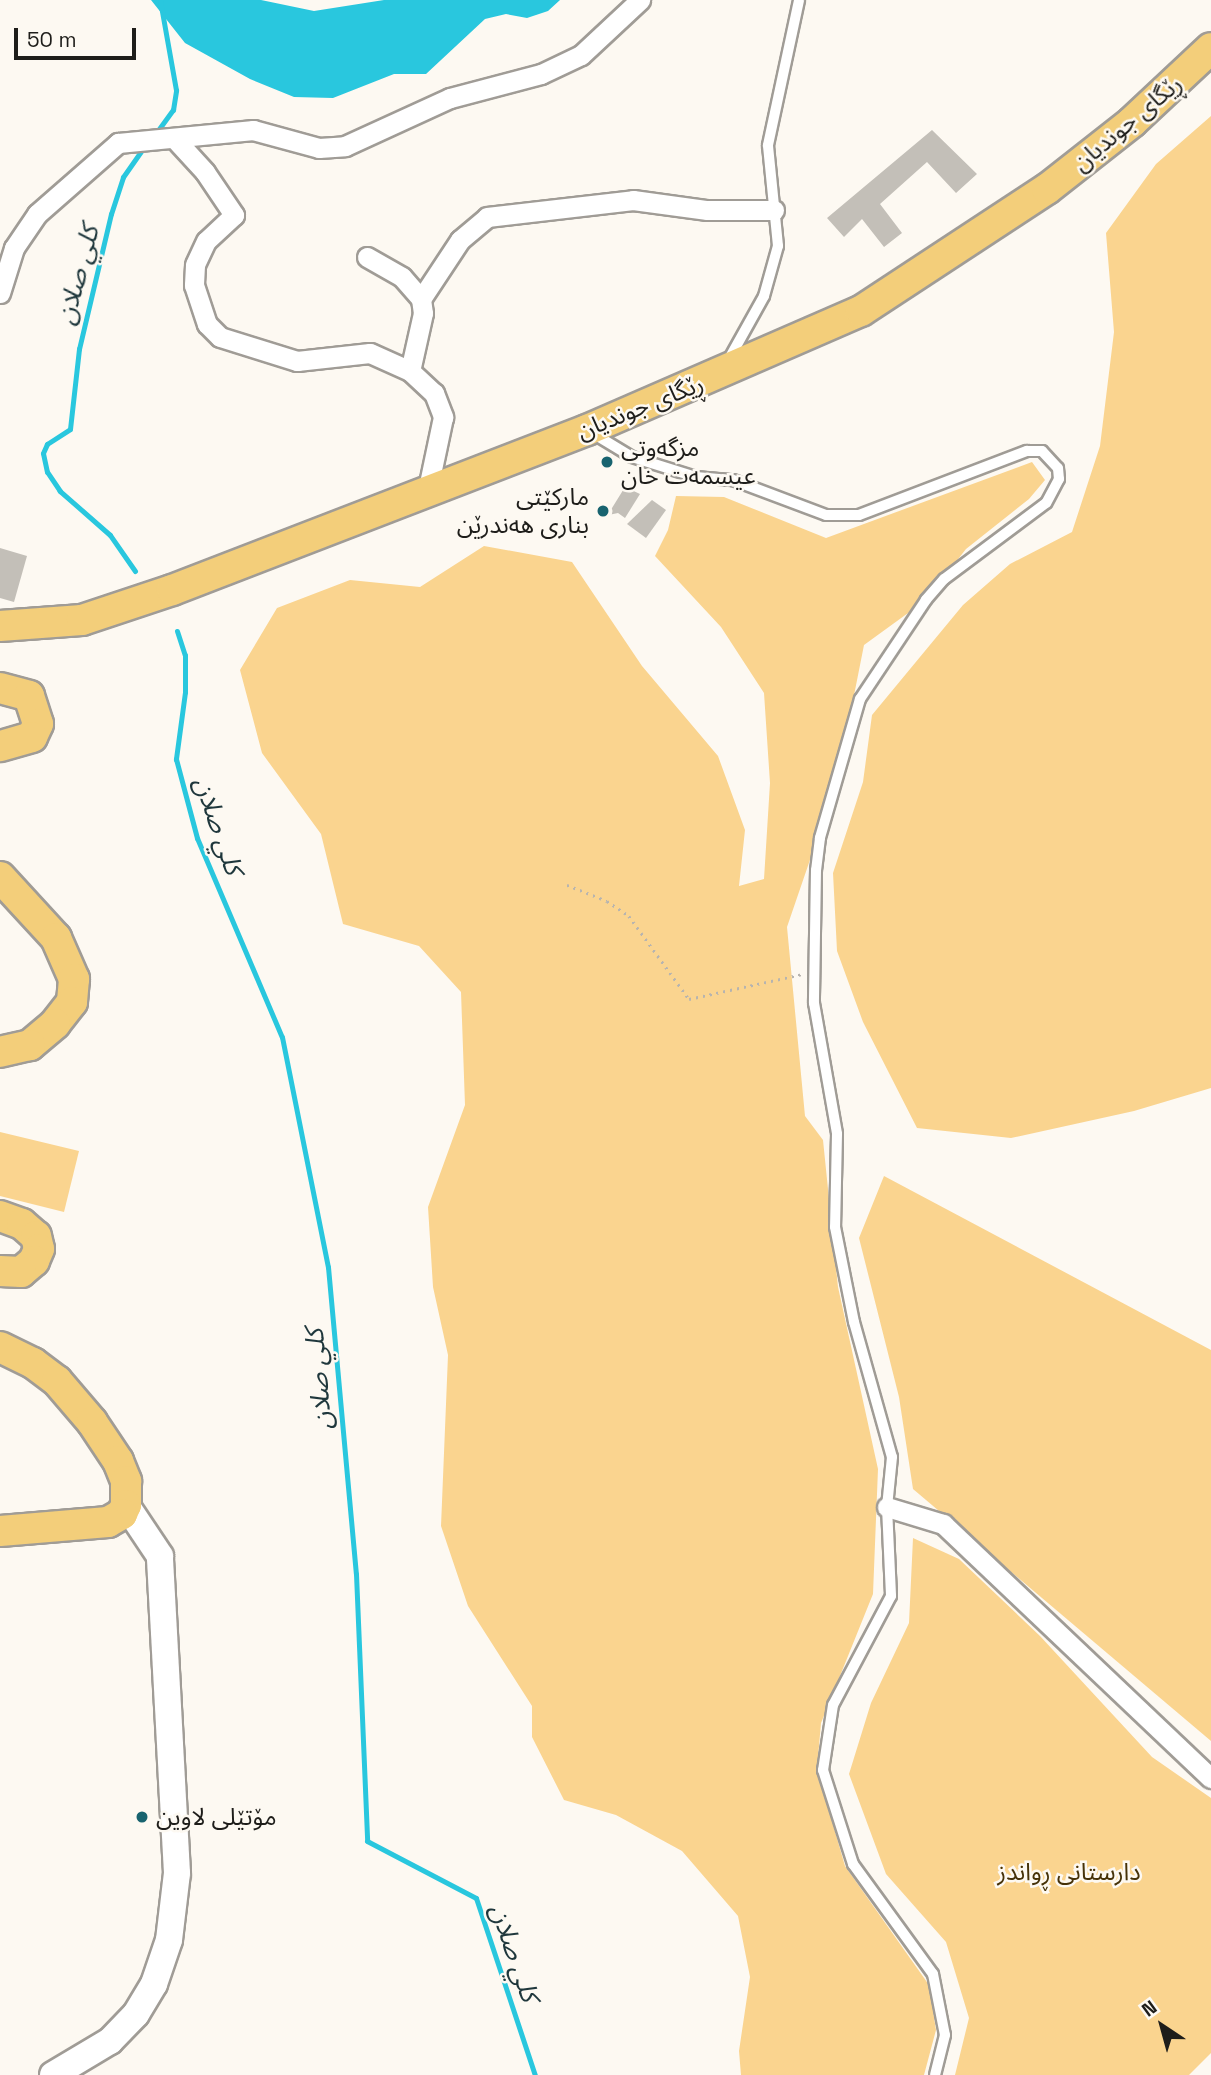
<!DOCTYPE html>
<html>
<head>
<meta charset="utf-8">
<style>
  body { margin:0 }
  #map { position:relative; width:1211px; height:2075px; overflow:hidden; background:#fdf9f2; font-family:"Space Grotesk","Noto Sans Arabic",sans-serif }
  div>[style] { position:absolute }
  .green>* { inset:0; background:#fad48f }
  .water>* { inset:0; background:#29c7de }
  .stream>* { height:5px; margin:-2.5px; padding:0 2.5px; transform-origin:2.5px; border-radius:2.5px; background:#29c7de }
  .building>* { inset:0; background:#c3bfb8 }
  .path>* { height:2.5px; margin-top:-1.25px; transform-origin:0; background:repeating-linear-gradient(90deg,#b7b4af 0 2px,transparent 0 7px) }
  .roads { filter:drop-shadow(2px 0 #a09c96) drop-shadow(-2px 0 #a09c96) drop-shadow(0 2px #a09c96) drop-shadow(0 -2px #a09c96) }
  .lane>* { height:10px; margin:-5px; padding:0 5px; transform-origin:5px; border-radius:5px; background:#fff }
  .street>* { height:19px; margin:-9.5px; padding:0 9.5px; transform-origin:9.5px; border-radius:9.5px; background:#fff }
  .secondary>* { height:26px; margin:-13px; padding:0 13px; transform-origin:13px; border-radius:13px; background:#fff }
  .primary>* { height:30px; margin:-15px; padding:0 15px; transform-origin:15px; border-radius:15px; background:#f3ce7a }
  .dots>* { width:19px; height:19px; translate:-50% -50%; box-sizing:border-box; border:4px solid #fdf9f2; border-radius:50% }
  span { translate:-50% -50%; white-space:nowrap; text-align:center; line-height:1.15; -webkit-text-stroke:5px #fdf9f2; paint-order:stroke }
  .street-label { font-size:24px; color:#1e1d1a }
  .poi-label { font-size:24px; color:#1e1d1a }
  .left { translate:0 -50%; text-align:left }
  .right { translate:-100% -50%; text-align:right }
  .park-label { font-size:24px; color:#463208 }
  .water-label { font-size:26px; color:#1f373c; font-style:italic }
  .north { position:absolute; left:1127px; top:1991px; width:70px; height:70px; -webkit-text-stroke:5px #fdf9f2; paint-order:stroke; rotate:324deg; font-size:19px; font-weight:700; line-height:28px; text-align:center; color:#1e1d1a }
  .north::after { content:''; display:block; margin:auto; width:24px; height:32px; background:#1e1d1a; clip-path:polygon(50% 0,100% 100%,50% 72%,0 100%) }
  .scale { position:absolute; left:14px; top:28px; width:122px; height:32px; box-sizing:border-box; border:4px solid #1e1d1a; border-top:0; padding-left:9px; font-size:21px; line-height:24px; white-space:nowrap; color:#1e1d1a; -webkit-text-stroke:5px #fdf9f2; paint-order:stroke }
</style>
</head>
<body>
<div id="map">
  <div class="green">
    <div style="clip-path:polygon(1211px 116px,1211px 1088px,1134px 1111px,1011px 1138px,917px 1128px,863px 1022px,837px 951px,833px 873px,863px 782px,872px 715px,963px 605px,1010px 564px,1072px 532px,1100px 446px,1114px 332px,1106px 233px,1156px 164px)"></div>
    <div style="clip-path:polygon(1032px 462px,1045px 480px,1029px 499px,966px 549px,926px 600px,864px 645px,837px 781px,787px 927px,805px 1116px,823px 1140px,838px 1287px,878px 1469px,873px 1594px,821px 1723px,817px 1769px,845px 1866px,929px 1985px,936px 2030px,924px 2075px,741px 2075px,739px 2051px,750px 1977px,738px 1916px,682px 1851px,616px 1815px,564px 1800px,532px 1737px,532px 1706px,468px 1606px,441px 1526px,448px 1355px,433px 1287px,428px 1207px,465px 1105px,461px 992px,419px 946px,343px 924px,321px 834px,262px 753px,240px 670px,277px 608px,350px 580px,420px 587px,484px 546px,572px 562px,642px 666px,718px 756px,745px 830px,739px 886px,764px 879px,770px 783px,764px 693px,721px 627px,655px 556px,668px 530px,676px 496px,724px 497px,826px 538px)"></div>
    <div style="clip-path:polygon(0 1132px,79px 1151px,64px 1212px,0 1196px)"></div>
    <div style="clip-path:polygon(884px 1176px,1211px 1350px,1211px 1741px,913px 1489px,899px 1397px,859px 1238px)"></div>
    <div style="clip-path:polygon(913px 1538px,959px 1559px,1040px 1636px,1152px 1757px,1211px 1798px,1211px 2053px,1189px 2075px,955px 2075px,969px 2018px,946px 1942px,886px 1874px,849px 1774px,871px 1703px,909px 1623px)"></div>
  </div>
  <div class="water">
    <div style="clip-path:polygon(151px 0,261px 0,314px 11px,384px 0,560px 0,548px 11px,527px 18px,506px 14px,485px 19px,426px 74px,394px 74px,333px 98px,294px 97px,250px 79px,185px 43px)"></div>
  </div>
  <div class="stream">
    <div style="left:156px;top:133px;width:29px;rotate:-54deg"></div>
    <div style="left:173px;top:110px;width:20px;rotate:-81deg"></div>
    <div style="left:176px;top:90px;width:91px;rotate:-100.1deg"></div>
    <div style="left:135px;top:571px;width:44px;rotate:-124.8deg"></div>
    <div style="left:110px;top:535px;width:67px;rotate:-138.7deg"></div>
    <div style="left:60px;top:491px;width:23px;rotate:-124deg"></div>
    <div style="left:47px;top:472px;width:19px;rotate:-102deg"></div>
    <div style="left:43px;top:453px;width:10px;rotate:-66deg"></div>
    <div style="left:47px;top:444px;width:27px;rotate:-33deg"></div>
    <div style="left:70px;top:429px;width:81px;rotate:-83.6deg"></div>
    <div style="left:79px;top:349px;width:139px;rotate:-76.7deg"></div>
    <div style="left:111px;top:214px;width:39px;rotate:-72deg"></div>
    <div style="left:123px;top:177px;width:39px;rotate:-55deg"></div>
    <div style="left:177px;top:631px;width:25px;rotate:72deg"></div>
    <div style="left:185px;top:655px;width:37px;rotate:90deg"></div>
    <div style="left:185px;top:692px;width:68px;rotate:97.7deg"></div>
    <div style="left:176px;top:759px;width:82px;rotate:75.1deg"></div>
    <div style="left:197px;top:838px;width:216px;rotate:66.9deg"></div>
    <div style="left:282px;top:1037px;width:235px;rotate:78.7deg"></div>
    <div style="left:328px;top:1267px;width:308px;rotate:84.8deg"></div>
    <div style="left:356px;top:1574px;width:267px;rotate:87.6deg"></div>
    <div style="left:367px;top:1841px;width:123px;rotate:27.6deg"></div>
    <div style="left:476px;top:1898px;width:187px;rotate:71.6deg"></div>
  </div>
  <div class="building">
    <div style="clip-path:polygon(932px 130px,977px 174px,956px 193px,927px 162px,880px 204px,902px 233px,884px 247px,862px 219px,844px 237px,827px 218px)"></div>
    <div style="clip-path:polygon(625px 487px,640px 494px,625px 518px,618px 513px,599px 517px,598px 511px,612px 508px)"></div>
    <div style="clip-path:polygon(652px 500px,666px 510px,646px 538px,627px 524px)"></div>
    <div style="clip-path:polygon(0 548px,27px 556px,14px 602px,0 598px)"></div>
  </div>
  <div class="path">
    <div style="left:567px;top:885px;width:43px;rotate:21.8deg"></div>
    <div style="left:607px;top:901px;width:27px;rotate:34deg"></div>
    <div style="left:629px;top:916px;width:102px;rotate:54.1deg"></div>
    <div style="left:689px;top:999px;width:117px;rotate:-12.4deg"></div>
  </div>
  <div class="roads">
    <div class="lane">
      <div style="left:729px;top:359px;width:72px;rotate:-60.9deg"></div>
      <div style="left:764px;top:296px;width:52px;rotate:-74.4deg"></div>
      <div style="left:778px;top:246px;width:101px;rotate:-95.7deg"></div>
      <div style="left:768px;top:145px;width:148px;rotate:-77.9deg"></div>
      <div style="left:594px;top:434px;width:44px;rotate:31.2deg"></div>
      <div style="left:632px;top:457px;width:67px;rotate:17.4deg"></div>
      <div style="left:696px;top:477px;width:37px;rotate:5deg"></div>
      <div style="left:733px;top:480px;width:99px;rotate:20.6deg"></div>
      <div style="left:826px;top:515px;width:33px"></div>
      <div style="left:859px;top:515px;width:180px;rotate:-20.9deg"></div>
      <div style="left:1027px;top:451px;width:15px"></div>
      <div style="left:1042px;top:451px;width:23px;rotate:47deg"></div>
      <div style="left:1058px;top:468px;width:11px;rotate:85deg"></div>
      <div style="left:1059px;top:479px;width:27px;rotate:118deg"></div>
      <div style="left:1046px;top:503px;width:127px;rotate:143.3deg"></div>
      <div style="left:944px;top:579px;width:28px;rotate:131deg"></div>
      <div style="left:926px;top:600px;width:119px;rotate:123.7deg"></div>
      <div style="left:860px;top:699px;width:145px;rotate:106.1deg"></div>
      <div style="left:820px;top:838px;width:32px;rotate:97deg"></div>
      <div style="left:816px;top:870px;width:133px;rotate:90.9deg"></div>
      <div style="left:814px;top:1003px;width:133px;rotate:80deg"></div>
      <div style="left:837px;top:1134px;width:93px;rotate:91.2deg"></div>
      <div style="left:835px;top:1227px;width:97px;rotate:78.7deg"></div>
      <div style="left:854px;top:1322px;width:140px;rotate:74.3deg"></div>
      <div style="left:892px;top:1457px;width:50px;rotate:95.7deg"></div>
      <div style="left:887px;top:1507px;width:89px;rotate:87.4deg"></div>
      <div style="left:891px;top:1596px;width:123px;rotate:118deg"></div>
      <div style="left:833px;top:1705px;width:66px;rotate:98.7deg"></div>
      <div style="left:823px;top:1770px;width:99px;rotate:72.3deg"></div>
      <div style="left:853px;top:1864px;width:136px;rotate:54deg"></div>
      <div style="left:933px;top:1974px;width:62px;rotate:78.9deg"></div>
      <div style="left:945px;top:2035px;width:41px;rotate:104deg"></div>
    </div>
    <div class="street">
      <div style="left:174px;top:138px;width:46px;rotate:47.6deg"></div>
      <div style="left:205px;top:172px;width:52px;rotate:56deg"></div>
      <div style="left:234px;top:215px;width:38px;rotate:137deg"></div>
      <div style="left:206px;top:241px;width:26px;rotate:115deg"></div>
      <div style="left:195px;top:265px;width:20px;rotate:93deg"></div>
      <div style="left:194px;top:285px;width:41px;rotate:71.6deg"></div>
      <div style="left:207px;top:324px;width:18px;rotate:45deg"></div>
      <div style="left:220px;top:337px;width:81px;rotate:17.3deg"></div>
      <div style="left:297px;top:361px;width:73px;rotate:-6.3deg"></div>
      <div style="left:370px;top:353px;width:44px;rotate:24.2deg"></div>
      <div style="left:410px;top:371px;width:33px;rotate:43deg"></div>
      <div style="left:434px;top:393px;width:26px;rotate:69deg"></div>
      <div style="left:443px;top:417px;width:73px;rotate:101.9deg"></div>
      <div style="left:367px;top:257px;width:40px;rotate:29.7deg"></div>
      <div style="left:402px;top:277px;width:29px;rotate:49deg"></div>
      <div style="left:421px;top:299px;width:14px;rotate:82deg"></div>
      <div style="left:423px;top:313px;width:59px;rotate:102.6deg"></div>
      <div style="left:0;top:293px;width:47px;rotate:-72.7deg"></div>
      <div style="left:14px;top:248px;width:41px;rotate:-55.9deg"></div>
      <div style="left:37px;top:214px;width:108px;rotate:-41.2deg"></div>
      <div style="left:118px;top:143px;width:136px;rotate:-5.5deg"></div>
      <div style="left:253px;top:130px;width:68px;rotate:15.3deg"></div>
      <div style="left:319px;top:148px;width:26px;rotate:-4deg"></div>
      <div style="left:345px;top:146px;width:115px;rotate:-24.6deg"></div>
      <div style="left:450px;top:98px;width:94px;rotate:-14.8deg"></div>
      <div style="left:541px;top:74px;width:44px;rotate:-25.4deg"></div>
      <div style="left:581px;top:55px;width:81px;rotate:-43deg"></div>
      <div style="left:421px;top:299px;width:71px;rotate:-56.5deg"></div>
      <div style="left:460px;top:240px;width:35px;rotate:-40deg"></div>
      <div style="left:487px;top:217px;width:147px;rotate:-6.6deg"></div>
      <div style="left:633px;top:200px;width:75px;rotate:7.7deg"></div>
      <div style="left:707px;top:210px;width:67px"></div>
      <div style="left:887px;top:1507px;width:59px;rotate:16.9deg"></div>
      <div style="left:943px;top:1524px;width:369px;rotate:43.5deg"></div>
    </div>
    <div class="secondary">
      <div style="left:53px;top:2075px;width:66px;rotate:-30.8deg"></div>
      <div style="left:110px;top:2041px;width:37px;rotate:-46deg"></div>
      <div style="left:136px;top:2014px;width:35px;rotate:-59deg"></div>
      <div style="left:154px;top:1984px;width:46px;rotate:-71.2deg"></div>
      <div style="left:169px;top:1940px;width:67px;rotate:-83.2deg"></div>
      <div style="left:177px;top:1873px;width:317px;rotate:-93.1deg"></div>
      <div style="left:160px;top:1556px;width:61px;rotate:-123.7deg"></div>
    </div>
    <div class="primary">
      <div style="left:0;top:626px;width:82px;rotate:-4.2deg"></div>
      <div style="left:82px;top:620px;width:95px;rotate:-18.4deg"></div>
      <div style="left:172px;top:590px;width:445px;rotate:-21.1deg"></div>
      <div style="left:587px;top:430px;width:299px;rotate:-23.5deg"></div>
      <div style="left:861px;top:311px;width:222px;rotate:-33.3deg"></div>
      <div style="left:1047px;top:189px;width:108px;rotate:-38.2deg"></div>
      <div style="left:1132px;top:122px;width:108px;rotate:-43.1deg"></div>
      <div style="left:0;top:688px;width:30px;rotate:15deg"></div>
      <div style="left:29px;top:696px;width:29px;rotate:72deg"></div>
      <div style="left:38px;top:724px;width:14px;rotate:115deg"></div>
      <div style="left:32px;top:737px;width:33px;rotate:164deg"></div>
      <div style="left:0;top:877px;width:83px;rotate:47.4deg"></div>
      <div style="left:56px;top:938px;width:45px;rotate:66.3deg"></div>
      <div style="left:74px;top:979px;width:23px;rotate:95deg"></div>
      <div style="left:72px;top:1002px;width:28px;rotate:128deg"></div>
      <div style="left:55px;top:1024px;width:33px;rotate:140deg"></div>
      <div style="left:30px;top:1045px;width:31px;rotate:167deg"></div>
      <div style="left:0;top:1216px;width:23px;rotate:20deg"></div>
      <div style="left:22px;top:1224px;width:18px;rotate:41deg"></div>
      <div style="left:36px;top:1236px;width:13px;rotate:77deg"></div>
      <div style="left:39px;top:1249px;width:13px;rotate:113deg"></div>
      <div style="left:34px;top:1261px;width:17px;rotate:140deg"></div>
      <div style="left:21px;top:1272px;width:21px;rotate:-177deg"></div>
      <div style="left:0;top:1347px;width:37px;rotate:26deg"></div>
      <div style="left:33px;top:1363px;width:30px;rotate:37deg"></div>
      <div style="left:57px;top:1381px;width:54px;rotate:49.5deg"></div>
      <div style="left:92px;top:1422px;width:47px;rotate:56.3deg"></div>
      <div style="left:118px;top:1461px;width:22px;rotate:68deg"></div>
      <div style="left:126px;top:1481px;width:24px;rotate:90deg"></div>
      <div style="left:126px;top:1505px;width:10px;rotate:114deg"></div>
      <div style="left:122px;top:1514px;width:16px;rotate:150deg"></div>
      <div style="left:108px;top:1522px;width:108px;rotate:175.2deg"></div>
    </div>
  </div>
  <div class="dots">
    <div style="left:607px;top:462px;background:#18636f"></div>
    <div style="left:603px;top:511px;background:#18636f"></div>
    <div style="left:142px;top:1817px;background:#18636f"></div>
  </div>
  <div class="street-label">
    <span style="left:1127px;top:123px;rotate:-40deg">ڕێگای جوندیان</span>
    <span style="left:640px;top:407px;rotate:-22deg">ڕێگای جوندیان</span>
  </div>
  <div class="poi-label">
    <span class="left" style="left:621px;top:462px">مزگەوتی<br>عیسمەت خان</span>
    <span class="right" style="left:589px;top:511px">مارکێتی<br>بناری هەندرێن</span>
    <span class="left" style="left:156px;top:1817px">مۆتێلی لاوین</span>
  </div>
  <div class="park-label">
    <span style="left:1069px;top:1872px">دارستانی ڕواندز</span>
  </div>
  <div class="water-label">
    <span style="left:78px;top:275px;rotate:-75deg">كلي صلان</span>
    <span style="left:218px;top:826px;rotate:71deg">كلي صلان</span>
    <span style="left:319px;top:1379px;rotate:-95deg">كلي صلان</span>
    <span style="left:514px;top:1953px;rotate:71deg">كلي صلان</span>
  </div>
  <div class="north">N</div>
  <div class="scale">50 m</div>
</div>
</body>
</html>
